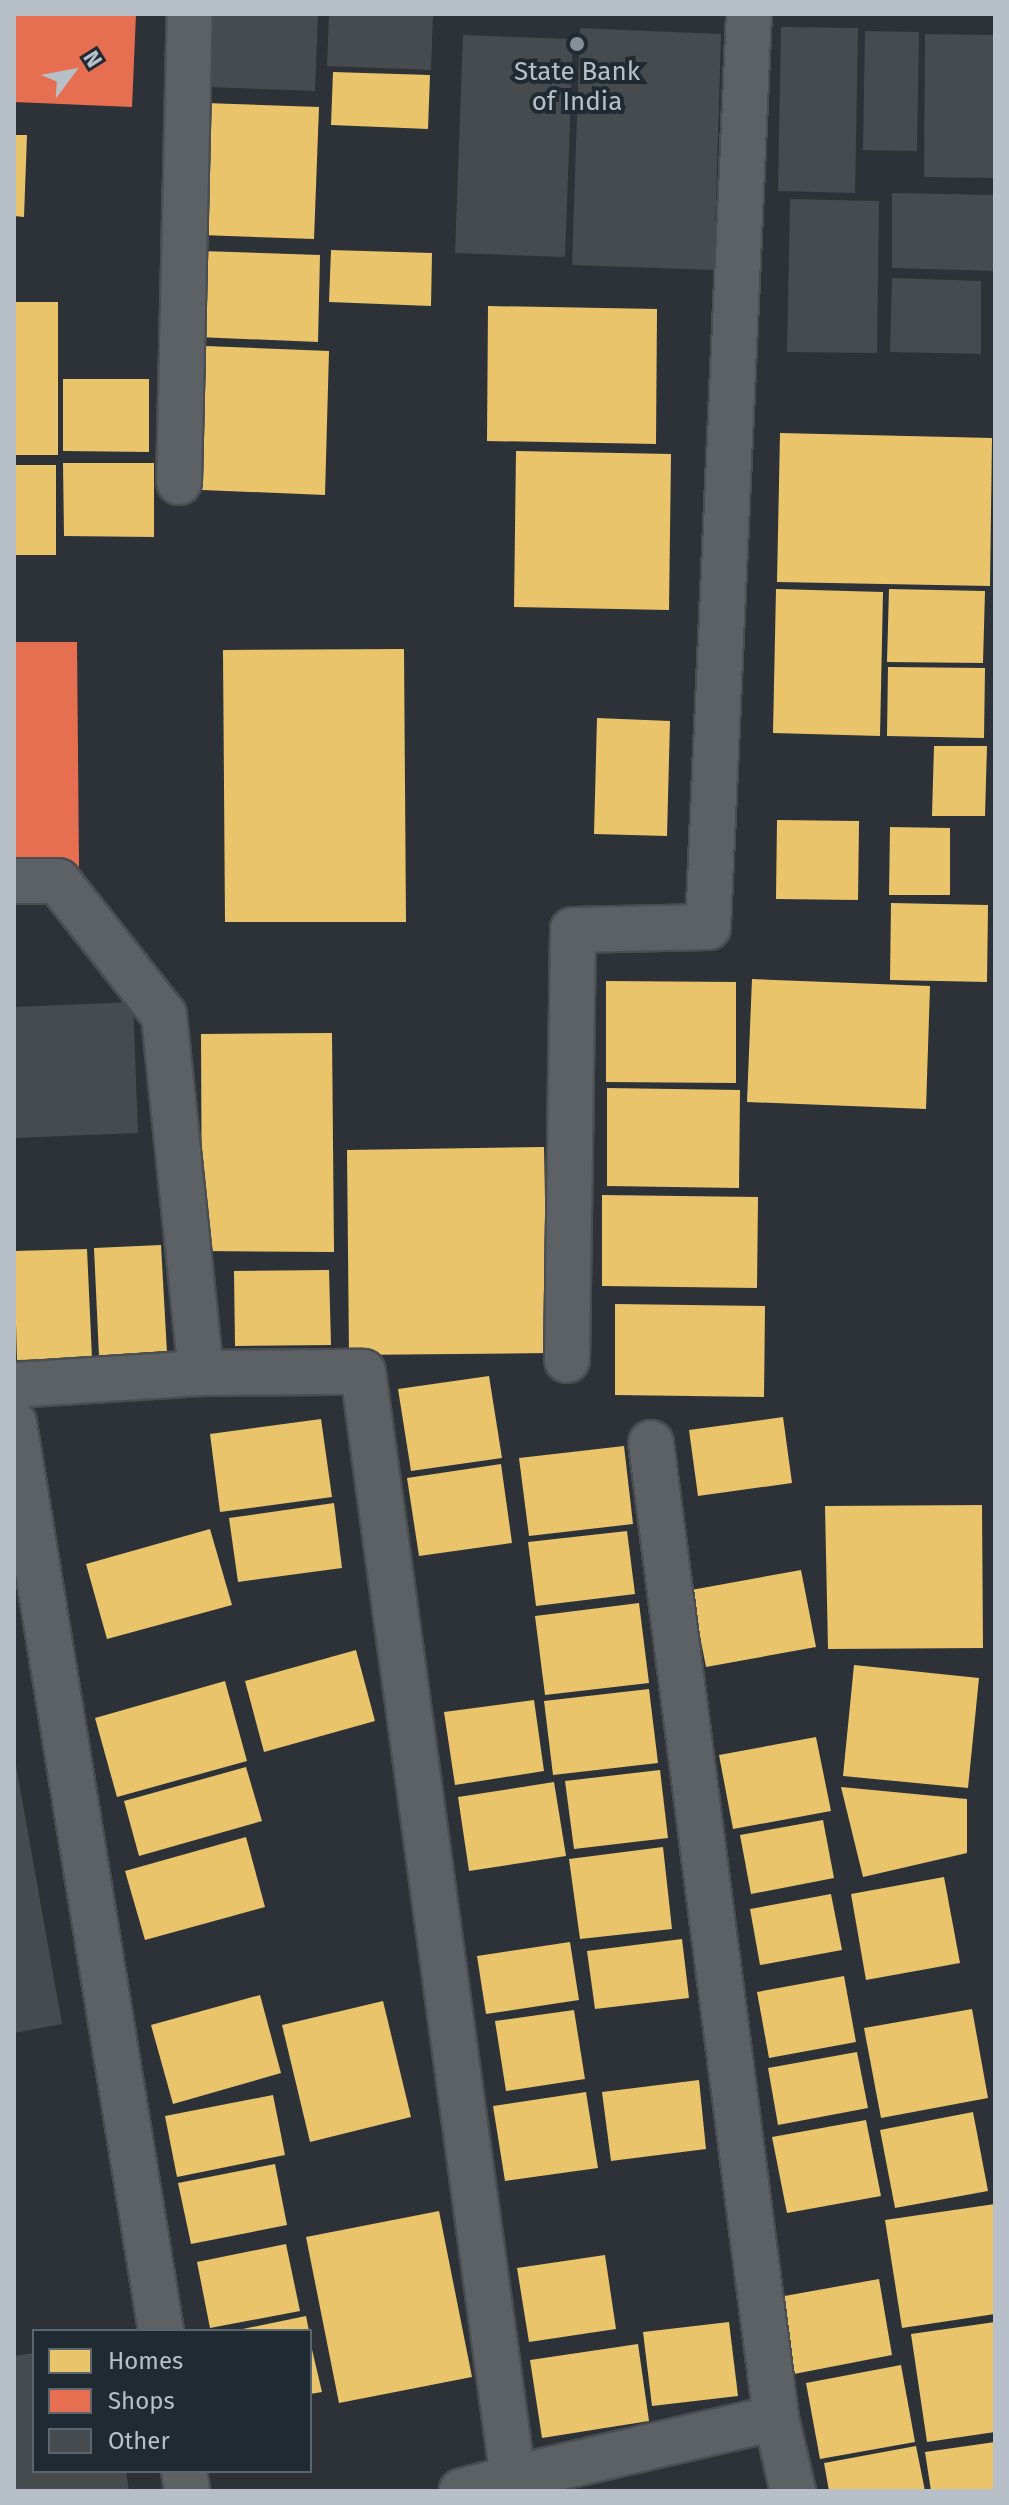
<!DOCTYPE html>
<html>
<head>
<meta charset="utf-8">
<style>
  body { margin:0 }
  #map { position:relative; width:1009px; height:2505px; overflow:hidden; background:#2c3238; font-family:"Fira Sans",sans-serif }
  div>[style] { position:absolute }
  .homes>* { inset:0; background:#e9c46a }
  .shops>* { inset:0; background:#e76f51 }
  .building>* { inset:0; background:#454b4f }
  .roads { filter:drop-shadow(2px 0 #4a4e53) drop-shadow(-2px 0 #4a4e53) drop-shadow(0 2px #4a4e53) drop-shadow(0 -2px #4a4e53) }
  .street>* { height:44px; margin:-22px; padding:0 22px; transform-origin:22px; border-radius:22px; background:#5c6166 }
  .dots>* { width:22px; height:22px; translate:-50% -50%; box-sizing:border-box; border:4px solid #202a32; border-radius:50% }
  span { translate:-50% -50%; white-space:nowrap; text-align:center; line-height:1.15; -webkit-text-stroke:8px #202a32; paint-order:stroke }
  .poi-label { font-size:26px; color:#b7c0c8 }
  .frame { position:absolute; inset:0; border:16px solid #b7c0c8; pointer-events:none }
  .legend { position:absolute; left:32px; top:2329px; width:280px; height:144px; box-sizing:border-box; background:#202a32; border:2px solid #5c666e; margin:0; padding:10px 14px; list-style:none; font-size:24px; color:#b7c0c8 }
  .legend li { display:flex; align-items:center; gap:16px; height:40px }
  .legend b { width:40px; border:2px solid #5c666e }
  .north { position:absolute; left:32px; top:32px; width:80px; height:80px; -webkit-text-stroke:6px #202a32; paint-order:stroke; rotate:58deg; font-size:22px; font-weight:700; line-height:32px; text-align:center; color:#b7c0c8 }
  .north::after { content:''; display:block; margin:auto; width:28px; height:36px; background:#b7c0c8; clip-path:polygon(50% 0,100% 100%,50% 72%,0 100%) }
</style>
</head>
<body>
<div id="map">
  <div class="homes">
    <div style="clip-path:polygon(333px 72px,430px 75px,428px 129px,331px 125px)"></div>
    <div style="clip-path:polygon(205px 103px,319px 107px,314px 239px,201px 235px)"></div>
    <div style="clip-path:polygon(14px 135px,27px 135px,24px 217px,14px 216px)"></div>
    <div style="clip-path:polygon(331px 250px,432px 253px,431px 306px,329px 302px)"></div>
    <div style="clip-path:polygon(201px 251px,320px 255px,318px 342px,197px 337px)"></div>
    <div style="clip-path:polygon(14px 302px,58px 302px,58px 455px,14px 455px)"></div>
    <div style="clip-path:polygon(488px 306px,657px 309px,656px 444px,487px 441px)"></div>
    <div style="clip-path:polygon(206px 346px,329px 351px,325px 495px,202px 490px)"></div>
    <div style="clip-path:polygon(63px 379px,149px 379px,149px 452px,63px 451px)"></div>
    <div style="clip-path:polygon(780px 433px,992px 438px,990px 586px,777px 582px)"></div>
    <div style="clip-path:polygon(516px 451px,671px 454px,669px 610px,514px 607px)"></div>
    <div style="clip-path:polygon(63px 463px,154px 463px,154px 537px,64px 536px)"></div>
    <div style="clip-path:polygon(14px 465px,56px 465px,56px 555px,14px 555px)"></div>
    <div style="clip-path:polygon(776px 589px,883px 592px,880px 736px,773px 733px)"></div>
    <div style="clip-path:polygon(889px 589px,985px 591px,983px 663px,887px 662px)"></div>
    <div style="clip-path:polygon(404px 649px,406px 922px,225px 922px,223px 650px)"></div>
    <div style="clip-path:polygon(888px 667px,985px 668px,984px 738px,887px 736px)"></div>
    <div style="clip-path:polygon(597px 718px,670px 721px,667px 836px,594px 834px)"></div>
    <div style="clip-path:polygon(934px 746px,987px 746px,985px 816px,932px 816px)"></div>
    <div style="clip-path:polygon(777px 820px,859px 821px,858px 900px,776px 899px)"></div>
    <div style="clip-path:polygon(890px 827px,950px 828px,950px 895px,889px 895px)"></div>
    <div style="clip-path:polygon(891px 903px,988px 905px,987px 982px,890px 980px)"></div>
    <div style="clip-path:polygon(752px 979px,930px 986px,926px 1109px,747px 1102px)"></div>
    <div style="clip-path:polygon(606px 981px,736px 982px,736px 1083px,606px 1082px)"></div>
    <div style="clip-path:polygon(332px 1033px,334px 1252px,202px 1251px,201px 1034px)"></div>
    <div style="clip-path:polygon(607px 1088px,740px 1090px,739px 1188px,607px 1186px)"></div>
    <div style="clip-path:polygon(544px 1147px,548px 1353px,349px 1355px,347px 1150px)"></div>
    <div style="clip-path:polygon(602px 1195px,758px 1197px,757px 1288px,602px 1286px)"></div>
    <div style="clip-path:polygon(161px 1245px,167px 1353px,99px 1356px,94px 1248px)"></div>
    <div style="clip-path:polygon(87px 1249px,92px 1358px,17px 1360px,14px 1251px)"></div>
    <div style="clip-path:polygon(329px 1270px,331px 1345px,235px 1346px,234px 1271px)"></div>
    <div style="clip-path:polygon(615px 1304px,765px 1306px,764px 1397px,615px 1395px)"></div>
    <div style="clip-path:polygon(489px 1376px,502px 1458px,411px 1471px,398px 1389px)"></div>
    <div style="clip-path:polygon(783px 1417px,792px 1483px,698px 1496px,689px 1430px)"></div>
    <div style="clip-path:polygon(321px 1419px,332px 1497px,220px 1512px,210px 1434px)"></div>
    <div style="clip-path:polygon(624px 1446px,633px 1524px,529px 1536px,519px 1458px)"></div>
    <div style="clip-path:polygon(501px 1464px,512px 1543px,419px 1556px,407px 1478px)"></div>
    <div style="clip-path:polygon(334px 1503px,342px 1568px,238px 1582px,229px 1518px)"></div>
    <div style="clip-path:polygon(982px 1505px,983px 1648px,828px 1649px,825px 1506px)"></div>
    <div style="clip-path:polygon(210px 1529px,232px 1605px,107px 1639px,86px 1564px)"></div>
    <div style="clip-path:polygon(627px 1531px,635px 1594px,536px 1606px,528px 1542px)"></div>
    <div style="clip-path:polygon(801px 1570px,816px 1647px,706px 1667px,691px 1590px)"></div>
    <div style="clip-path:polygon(639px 1603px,649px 1683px,545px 1695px,535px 1616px)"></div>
    <div style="clip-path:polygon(356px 1650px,375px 1721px,264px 1752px,245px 1681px)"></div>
    <div style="clip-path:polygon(854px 1665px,979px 1678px,968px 1788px,843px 1776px)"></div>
    <div style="clip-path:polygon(225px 1681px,247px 1761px,117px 1797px,95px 1718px)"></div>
    <div style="clip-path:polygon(649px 1689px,658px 1763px,553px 1775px,544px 1701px)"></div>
    <div style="clip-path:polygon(534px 1700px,544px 1771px,455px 1785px,444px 1712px)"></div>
    <div style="clip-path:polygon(816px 1737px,831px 1811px,733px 1829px,719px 1755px)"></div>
    <div style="clip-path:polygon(246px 1767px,262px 1821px,139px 1856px,124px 1801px)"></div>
    <div style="clip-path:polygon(660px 1770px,668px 1838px,574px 1849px,565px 1781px)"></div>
    <div style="clip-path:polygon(554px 1782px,566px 1856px,469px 1871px,458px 1797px)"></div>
    <div style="clip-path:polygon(841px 1787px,967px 1799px,967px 1853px,863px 1877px)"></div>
    <div style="clip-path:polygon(823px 1820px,834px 1878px,751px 1894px,740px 1835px)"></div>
    <div style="clip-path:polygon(246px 1837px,265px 1907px,145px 1940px,125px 1871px)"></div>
    <div style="clip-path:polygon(663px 1847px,672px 1929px,580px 1939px,569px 1859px)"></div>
    <div style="clip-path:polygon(944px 1877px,960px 1963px,866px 1980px,851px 1894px)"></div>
    <div style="clip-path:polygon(831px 1894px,842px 1950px,760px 1965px,750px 1909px)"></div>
    <div style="clip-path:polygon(682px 1939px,689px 1998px,595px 2009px,587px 1951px)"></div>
    <div style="clip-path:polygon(570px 1942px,579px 2000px,486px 2014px,477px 1956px)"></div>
    <div style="clip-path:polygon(844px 1976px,856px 2042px,769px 2058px,757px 1992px)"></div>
    <div style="clip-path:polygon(260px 1995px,281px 2073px,173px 2104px,151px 2025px)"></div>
    <div style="clip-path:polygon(383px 2001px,411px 2117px,310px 2142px,282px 2025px)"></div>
    <div style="clip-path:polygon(972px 2009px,988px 2098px,881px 2118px,864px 2028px)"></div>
    <div style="clip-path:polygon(574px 2010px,585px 2079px,506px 2091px,495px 2021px)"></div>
    <div style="clip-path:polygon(857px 2052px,868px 2108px,778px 2125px,768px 2068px)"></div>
    <div style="clip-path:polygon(699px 2080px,706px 2149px,611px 2161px,602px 2092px)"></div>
    <div style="clip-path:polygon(586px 2092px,598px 2168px,505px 2181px,493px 2106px)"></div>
    <div style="clip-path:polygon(273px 2095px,285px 2155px,177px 2177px,165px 2116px)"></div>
    <div style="clip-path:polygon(973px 2112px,988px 2191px,895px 2208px,880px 2130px)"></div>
    <div style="clip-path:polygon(866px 2120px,881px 2196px,787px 2213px,772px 2137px)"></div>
    <div style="clip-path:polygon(275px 2164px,287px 2225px,191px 2244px,178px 2183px)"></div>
    <div style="clip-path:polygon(995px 2204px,995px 2314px,902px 2328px,885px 2220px)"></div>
    <div style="clip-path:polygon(439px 2211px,472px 2377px,339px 2403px,306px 2237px)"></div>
    <div style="clip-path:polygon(286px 2244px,300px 2311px,210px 2328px,197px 2262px)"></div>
    <div style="clip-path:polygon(605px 2255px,616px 2329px,529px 2342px,517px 2268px)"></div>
    <div style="clip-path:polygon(879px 2279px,892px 2355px,794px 2374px,779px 2297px)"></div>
    <div style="clip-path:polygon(306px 2316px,309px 2331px,238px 2331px,238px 2330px)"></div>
    <div style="clip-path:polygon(729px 2322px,738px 2396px,652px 2406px,643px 2332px)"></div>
    <div style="clip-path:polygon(995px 2322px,995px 2432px,927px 2442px,911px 2334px)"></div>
    <div style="clip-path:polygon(310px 2341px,322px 2392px,310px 2394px)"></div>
    <div style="clip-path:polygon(638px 2344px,649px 2421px,542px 2438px,530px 2360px)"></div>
    <div style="clip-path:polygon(901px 2365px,915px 2442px,820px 2459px,806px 2383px)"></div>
    <div style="clip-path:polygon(995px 2442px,995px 2491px,931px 2491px,925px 2452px)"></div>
    <div style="clip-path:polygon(916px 2446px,925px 2491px,829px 2491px,824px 2463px)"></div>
  </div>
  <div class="shops">
    <div style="clip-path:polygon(14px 14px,136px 14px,132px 107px,14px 102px)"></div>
    <div style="clip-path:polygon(14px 642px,77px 642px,79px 868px,14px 868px)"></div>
  </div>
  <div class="building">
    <div style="clip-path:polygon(209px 14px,318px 14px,315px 91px,206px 87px)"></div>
    <div style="clip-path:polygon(329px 14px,433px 14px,431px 70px,327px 66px)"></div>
    <div style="clip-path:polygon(781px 27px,858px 28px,855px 193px,778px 191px)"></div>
    <div style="clip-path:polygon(580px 28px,721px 34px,714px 270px,572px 265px)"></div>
    <div style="clip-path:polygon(865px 31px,919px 32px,917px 151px,863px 150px)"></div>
    <div style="clip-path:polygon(925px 34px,995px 35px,994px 178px,924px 177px)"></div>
    <div style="clip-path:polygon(463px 35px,573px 39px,565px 257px,455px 253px)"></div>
    <div style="clip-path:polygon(892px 193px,995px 195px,995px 271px,892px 268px)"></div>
    <div style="clip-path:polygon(790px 199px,879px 201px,877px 353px,787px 352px)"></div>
    <div style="clip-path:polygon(892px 278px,981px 281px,981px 354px,890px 352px)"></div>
    <div style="clip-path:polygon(133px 1002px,138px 1133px,14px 1138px,14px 1007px)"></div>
    <div style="clip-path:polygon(14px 1754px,62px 2024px,14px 2033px)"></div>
    <div style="clip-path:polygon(34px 2353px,34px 2471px,126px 2471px,129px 2491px,14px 2491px,14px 2356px)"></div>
  </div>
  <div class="roads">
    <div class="street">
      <div style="left:179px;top:482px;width:468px;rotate:-88.7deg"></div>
      <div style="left:14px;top:881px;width:44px"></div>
      <div style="left:58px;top:881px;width:171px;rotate:51.7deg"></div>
      <div style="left:164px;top:1015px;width:360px;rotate:84.1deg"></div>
      <div style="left:567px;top:1360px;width:430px;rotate:-89.2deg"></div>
      <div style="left:573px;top:930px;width:135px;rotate:-1.3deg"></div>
      <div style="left:708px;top:927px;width:914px;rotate:-87.43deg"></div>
      <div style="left:14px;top:1385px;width:187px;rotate:-3.7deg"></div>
      <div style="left:201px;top:1373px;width:162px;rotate:-0.4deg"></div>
      <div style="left:363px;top:1372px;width:1116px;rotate:82.28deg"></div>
      <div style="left:513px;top:2478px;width:53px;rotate:165.7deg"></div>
      <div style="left:14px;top:1423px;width:920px;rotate:80.8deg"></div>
      <div style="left:651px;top:1443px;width:983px;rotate:82.69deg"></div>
      <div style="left:776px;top:2418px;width:75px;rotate:76.9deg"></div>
      <div style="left:184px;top:2471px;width:20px;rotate:81deg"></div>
      <div style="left:513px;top:2478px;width:270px;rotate:-12.9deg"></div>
    </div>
  </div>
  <div class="dots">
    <div style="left:577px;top:44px;background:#868e96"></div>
  </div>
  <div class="poi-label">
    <span style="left:577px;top:87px">State Bank<br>of India</span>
  </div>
  <div class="frame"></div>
  <ul class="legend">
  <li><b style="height:22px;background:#e9c46a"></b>Homes</li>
  <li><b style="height:22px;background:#e76f51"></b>Shops</li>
  <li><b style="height:22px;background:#454b4f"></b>Other</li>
  </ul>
  <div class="north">N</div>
</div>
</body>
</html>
